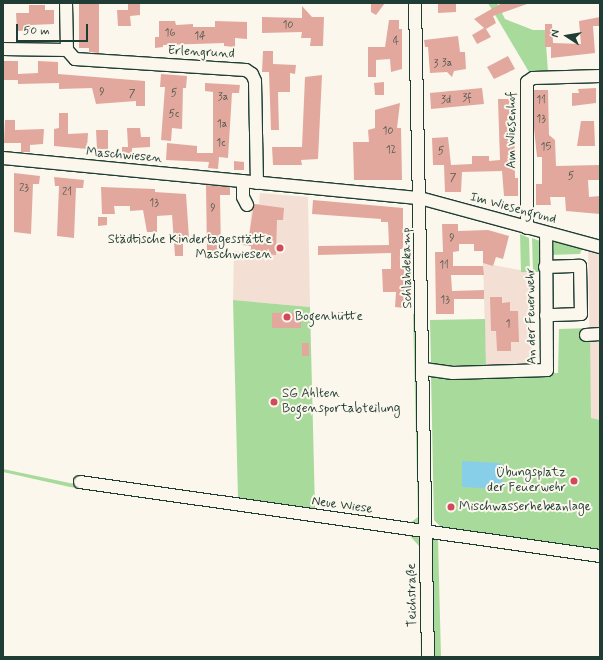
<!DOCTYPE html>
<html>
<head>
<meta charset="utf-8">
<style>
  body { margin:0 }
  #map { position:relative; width:603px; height:660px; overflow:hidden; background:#fbf7ec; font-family:Mynerve,sans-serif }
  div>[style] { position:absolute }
  .built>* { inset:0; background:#f4dfd5 }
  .green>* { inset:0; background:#a8da9b }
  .water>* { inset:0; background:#87cfe8 }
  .building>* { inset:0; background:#e2a89e }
  .roads { filter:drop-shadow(1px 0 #1f3d34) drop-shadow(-1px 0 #1f3d34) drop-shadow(0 1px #1f3d34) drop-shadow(0 -1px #1f3d34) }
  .minor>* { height:12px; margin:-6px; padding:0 6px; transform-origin:6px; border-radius:6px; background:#fbf7ec }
  .dots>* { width:11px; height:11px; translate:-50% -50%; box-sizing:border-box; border:2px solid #fbf7ec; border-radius:50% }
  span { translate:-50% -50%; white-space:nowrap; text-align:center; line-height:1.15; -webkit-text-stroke:4px #fbf7ec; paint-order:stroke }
  .number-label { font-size:11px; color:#50584e }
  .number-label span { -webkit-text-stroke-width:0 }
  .street-label { font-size:13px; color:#1f3d34 }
  .poi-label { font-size:13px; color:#1f3d34 }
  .right { translate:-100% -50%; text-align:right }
  .left { translate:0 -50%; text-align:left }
  .frame { position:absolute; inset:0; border:4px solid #1f3d34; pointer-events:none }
  .north { position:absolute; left:547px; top:16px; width:40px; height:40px; -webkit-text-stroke:3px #fbf7ec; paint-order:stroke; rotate:282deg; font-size:11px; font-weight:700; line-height:16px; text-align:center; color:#1f3d34 }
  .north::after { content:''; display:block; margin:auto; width:14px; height:18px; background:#1f3d34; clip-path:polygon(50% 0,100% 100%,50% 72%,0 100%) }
  .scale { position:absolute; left:16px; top:24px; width:72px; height:18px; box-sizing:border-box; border:2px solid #1f3d34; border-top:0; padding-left:5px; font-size:12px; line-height:14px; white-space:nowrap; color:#1f3d34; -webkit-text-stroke:3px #fbf7ec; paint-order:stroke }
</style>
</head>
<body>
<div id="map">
  <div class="built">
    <div style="clip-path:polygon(260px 193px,308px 197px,310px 307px,233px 300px,234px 251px,251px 253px,251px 246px,243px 235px,249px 236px,252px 204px,259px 204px)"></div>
    <div style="clip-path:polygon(588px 247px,600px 251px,600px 420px,591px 418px)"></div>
    <div style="clip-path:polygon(483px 263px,530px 272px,532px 366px,486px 367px)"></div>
  </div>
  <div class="green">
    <div style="clip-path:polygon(488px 3px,497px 3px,505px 19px,533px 30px,545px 30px,548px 72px,529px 72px)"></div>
    <div style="clip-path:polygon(520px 234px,529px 238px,530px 272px,521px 272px)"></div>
    <div style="clip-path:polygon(532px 238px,540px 241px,541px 272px,533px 272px)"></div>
    <div style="clip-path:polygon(555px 238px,583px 246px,580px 254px,549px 255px,549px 244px)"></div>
    <div style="clip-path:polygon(233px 300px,310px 307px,315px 509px,410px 523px,418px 517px,413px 314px,417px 314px,420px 519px,418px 525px,238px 498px)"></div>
    <div style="clip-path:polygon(485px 319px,486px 367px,453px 368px,431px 365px,430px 320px)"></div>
    <div style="clip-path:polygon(590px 328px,591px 418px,600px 420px,600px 550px,441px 527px,434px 520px,431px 374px,452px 377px,558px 373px,559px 329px)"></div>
    <div style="clip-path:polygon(3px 469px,79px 485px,416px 534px,422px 542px,424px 657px,421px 657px,419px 546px,410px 536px,70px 487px,3px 472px)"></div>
    <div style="clip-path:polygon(435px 538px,600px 561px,600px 563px,438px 540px,441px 657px,432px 657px,430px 542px)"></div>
  </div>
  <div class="water">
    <div style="clip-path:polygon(462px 461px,500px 463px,504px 468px,502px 486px,497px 489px,462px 487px)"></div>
  </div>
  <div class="building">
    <div style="clip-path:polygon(79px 3px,99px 4px,99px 53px,89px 52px,89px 48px,79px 48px)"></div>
    <div style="clip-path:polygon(128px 3px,140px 3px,140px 15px,130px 16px,131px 26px,118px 26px,117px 10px,128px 10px)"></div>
    <div style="clip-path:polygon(371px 3px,385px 3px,376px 15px,371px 12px)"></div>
    <div style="clip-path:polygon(438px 3px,456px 3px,456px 12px,438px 13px)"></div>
    <div style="clip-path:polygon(502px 3px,527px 4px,493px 16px,496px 23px,486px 29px,491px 37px,477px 44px,472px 35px,484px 28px,474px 19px)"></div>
    <div style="clip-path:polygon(29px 5px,45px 5px,45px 10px,54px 10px,54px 24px,31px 25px,31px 30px,17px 31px,16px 13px,29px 13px)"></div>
    <div style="clip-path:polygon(302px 6px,312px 17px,324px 17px,323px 46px,310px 46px,311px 38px,301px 38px,302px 32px,262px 33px,262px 17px,302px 18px)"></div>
    <div style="clip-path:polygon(600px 17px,600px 26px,593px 26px,595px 53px,551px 58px,551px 47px,545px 47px,545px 24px,552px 24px,553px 43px,581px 44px,579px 21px)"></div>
    <div style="clip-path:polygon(389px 20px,399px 20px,399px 29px,402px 29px,402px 69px,391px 72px,390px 59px,376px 60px,376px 77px,368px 77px,368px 47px,385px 47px)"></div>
    <div style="clip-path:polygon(159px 21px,175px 21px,176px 25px,193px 24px,193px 27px,215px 27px,215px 21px,247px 22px,247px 39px,235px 38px,235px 47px,224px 46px,224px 43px,163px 45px,163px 47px,155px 48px,155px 37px,159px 37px)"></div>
    <div style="clip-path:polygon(458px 36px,460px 52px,465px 52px,466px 69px,454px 71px,452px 77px,447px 72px,430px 73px,428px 47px,425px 47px,424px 40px)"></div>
    <div style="clip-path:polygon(263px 51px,273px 51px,273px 64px,296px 65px,295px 74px,290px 73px,290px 92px,278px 92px,279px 130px,271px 130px,269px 72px,262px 72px)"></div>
    <div style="clip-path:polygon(508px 56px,515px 69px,494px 79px,487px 67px)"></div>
    <div style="clip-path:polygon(3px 61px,18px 61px,18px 80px,3px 80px)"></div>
    <div style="clip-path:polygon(38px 61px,58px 62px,58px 74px,145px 81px,145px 106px,136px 106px,136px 101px,96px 104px,92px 88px,59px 89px,59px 83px,18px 84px,18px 74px,38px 73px)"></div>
    <div style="clip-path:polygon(161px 74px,187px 76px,186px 88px,183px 88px,182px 129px,172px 128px,171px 141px,161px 140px,165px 87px,160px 87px)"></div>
    <div style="clip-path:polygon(322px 75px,318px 159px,301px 160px,302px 165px,273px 165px,272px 147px,302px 147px,305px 77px)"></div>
    <div style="clip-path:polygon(384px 82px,384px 95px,375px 95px,374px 83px)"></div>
    <div style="clip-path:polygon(205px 83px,240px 85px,239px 93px,232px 93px,228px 158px,219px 157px,218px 169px,208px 168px,209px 162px,166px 160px,167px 143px,197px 146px,197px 153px,213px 153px,213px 92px,205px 91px)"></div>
    <div style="clip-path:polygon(482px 88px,484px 104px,431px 109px,430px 93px)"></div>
    <div style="clip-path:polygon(596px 88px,596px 103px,572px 106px,572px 93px,579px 93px,578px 89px)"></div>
    <div style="clip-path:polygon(534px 90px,548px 90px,549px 135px,555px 140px,556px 166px,599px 165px,600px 180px,588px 180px,589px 197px,600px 196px,600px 214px,566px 211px,565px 197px,550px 197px,551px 205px,536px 205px,536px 184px,542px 184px,542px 157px,537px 157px,534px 128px)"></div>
    <div style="clip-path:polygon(498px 99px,514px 99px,515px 178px,518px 178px,518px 196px,504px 196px,502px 171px,462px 172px,461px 192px,445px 192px,444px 165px,433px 165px,432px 138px,448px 137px,451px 165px,472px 164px,472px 156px,489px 156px,489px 161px,500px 160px)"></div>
    <div style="clip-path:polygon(400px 103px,397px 128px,401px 128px,402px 180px,354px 180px,353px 142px,369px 142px,368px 130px,375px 128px,375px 110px)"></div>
    <div style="clip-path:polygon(59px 113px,68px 113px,68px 134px,88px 133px,87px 149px,54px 146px,54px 129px,59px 128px)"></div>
    <div style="clip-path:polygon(5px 120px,15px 120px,15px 130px,44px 129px,43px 144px,30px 145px,30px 152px,21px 152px,21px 143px,4px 143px)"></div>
    <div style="clip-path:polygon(581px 121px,594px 121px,595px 146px,577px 146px)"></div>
    <div style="clip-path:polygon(127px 128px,140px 128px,141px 137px,150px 137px,150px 147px,132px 148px,132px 156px,122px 156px,122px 147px,128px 147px)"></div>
    <div style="clip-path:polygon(96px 130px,108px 130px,108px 149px,97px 149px)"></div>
    <div style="clip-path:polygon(234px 161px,244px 162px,244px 170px,234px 170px)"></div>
    <div style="clip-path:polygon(14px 173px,40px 176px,39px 184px,33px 184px,31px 234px,14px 232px)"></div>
    <div style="clip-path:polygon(54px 177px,84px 180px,83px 188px,76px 188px,74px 238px,57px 236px,59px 186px,55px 186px)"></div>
    <div style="clip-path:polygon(206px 185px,230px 187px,230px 195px,220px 195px,221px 253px,207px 253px)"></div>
    <div style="clip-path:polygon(101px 187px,155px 189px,155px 192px,186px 194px,189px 238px,183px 238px,183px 256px,175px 256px,172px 215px,157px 216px,157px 232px,147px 232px,143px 210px,130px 211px,130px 206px,114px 206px,115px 214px,102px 214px)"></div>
    <div style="clip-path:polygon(313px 200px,403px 208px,403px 249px,400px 249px,400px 268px,404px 268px,404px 308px,395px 307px,396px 292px,383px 292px,382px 269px,391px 269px,391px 253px,318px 255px,318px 246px,389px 245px,388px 222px,381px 222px,381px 219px,312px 214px)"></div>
    <div style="clip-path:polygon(254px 204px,284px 208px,283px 220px,277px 220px,276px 255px,264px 254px,263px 259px,250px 258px,251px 246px,242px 245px,243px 235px,249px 236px)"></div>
    <div style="clip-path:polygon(98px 217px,107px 217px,107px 225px,98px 226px)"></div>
    <div style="clip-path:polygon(442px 224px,458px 224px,458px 231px,488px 230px,509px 236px,503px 259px,496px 257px,493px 266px,483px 263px,483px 251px,474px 251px,474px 244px,459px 244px,459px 251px,453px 252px,453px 266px,483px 266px,484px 275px,451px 275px,452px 291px,484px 290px,484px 299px,454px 299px,454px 314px,436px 314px,435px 252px,443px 252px)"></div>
    <div style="clip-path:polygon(490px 297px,502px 297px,502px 303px,510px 302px,510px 311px,518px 311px,519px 342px,511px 342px,511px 351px,497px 351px,496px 331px,491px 331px)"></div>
    <div style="clip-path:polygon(301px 312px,301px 328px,272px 328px,272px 313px)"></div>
    <div style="clip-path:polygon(302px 343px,309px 343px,309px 356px,302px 356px)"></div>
    <div style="clip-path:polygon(447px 503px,455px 503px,455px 512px,447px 511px)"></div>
  </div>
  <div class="roads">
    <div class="minor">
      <div style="left:66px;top:3px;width:47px;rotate:88.8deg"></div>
      <div style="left:67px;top:50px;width:12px;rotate:48deg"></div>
      <div style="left:75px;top:59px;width:171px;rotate:3.7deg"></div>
      <div style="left:246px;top:70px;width:7px;rotate:34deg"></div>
      <div style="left:252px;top:74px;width:8px;rotate:67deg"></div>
      <div style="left:255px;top:81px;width:102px;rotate:88.9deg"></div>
      <div style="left:415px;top:3px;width:654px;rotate:88.86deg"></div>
      <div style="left:3px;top:49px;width:64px;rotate:0.9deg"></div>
      <div style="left:3px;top:158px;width:419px;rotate:5.5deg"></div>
      <div style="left:420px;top:198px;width:187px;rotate:15.2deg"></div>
      <div style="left:243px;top:181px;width:16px;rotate:90deg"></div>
      <div style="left:243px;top:197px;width:9px;rotate:63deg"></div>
      <div style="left:527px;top:228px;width:146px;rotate:-90deg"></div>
      <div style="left:527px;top:82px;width:7px;rotate:-34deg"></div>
      <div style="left:533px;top:78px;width:67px;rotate:-1.7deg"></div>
      <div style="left:545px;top:267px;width:35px;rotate:-2deg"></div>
      <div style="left:580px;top:266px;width:48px;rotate:88.8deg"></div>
      <div style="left:581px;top:314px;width:35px;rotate:178deg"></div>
      <div style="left:586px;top:335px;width:14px;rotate:-4deg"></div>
      <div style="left:424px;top:369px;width:29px;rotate:8deg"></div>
      <div style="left:453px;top:373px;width:94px;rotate:-1.8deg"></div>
      <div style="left:547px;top:370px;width:137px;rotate:-90.4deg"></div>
      <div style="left:80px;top:482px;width:525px;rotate:8.1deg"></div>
    </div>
  </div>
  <div class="dots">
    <div style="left:280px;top:248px;background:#d1495b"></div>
    <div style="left:287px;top:317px;background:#d1495b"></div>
    <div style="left:274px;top:402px;background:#d1495b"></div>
    <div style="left:574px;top:481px;background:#d1495b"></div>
    <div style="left:451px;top:507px;background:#d1495b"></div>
  </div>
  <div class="number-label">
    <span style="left:288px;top:25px">10</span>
    <span style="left:170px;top:33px">16</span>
    <span style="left:200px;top:36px">14</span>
    <span style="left:396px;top:41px">4</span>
    <span style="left:447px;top:63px">3a</span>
    <span style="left:436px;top:64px">3</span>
    <span style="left:102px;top:92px">9</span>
    <span style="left:174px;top:93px">5</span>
    <span style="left:132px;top:94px">7</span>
    <span style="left:223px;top:97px">3a</span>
    <span style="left:467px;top:98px">3f</span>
    <span style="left:446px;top:100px">3d</span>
    <span style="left:541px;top:100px">11</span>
    <span style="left:174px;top:114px">5c</span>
    <span style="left:541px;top:119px">13</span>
    <span style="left:222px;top:124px">1a</span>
    <span style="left:388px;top:131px">10</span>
    <span style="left:221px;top:143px">1c</span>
    <span style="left:546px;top:147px">15</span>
    <span style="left:391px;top:150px">12</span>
    <span style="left:441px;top:151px">5</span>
    <span style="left:571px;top:176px">5</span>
    <span style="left:453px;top:178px">7</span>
    <span style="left:24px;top:188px">23</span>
    <span style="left:67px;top:192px">21</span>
    <span style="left:154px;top:203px">13</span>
    <span style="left:213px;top:208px">9</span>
    <span style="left:452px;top:238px">9</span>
    <span style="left:444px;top:265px">11</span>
    <span style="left:445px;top:300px">13</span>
    <span style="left:508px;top:324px">1</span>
  </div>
  <div class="street-label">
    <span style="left:201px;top:53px;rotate:3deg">Erlengrund</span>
    <span style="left:512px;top:130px;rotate:-90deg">Am Wiesenhof</span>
    <span style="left:124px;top:156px;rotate:5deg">Maschwiesen</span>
    <span style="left:513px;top:209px;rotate:15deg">Im Wiesengrund</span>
    <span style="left:408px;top:268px;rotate:-91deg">Schlahdekamp</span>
    <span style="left:532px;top:316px;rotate:-91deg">An der Feuerwehr</span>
    <span style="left:342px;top:506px;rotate:8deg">Neue Wiese</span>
    <span style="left:413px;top:595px;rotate:-91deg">Teichstraße</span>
  </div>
  <div class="poi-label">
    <span class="right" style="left:272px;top:248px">Städtische Kindertagesstätte<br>Maschwiesen</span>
    <span class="left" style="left:295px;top:317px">Bogenhütte</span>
    <span class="left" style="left:282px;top:402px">SG Ahlten<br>Bogensportabteilung</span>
    <span class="right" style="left:566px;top:481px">Übungsplatz<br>der Feuerwehr</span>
    <span class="left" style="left:459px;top:507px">Mischwasserhebeanlage</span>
  </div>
  <div class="frame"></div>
  <div class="north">N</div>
  <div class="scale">50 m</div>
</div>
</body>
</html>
